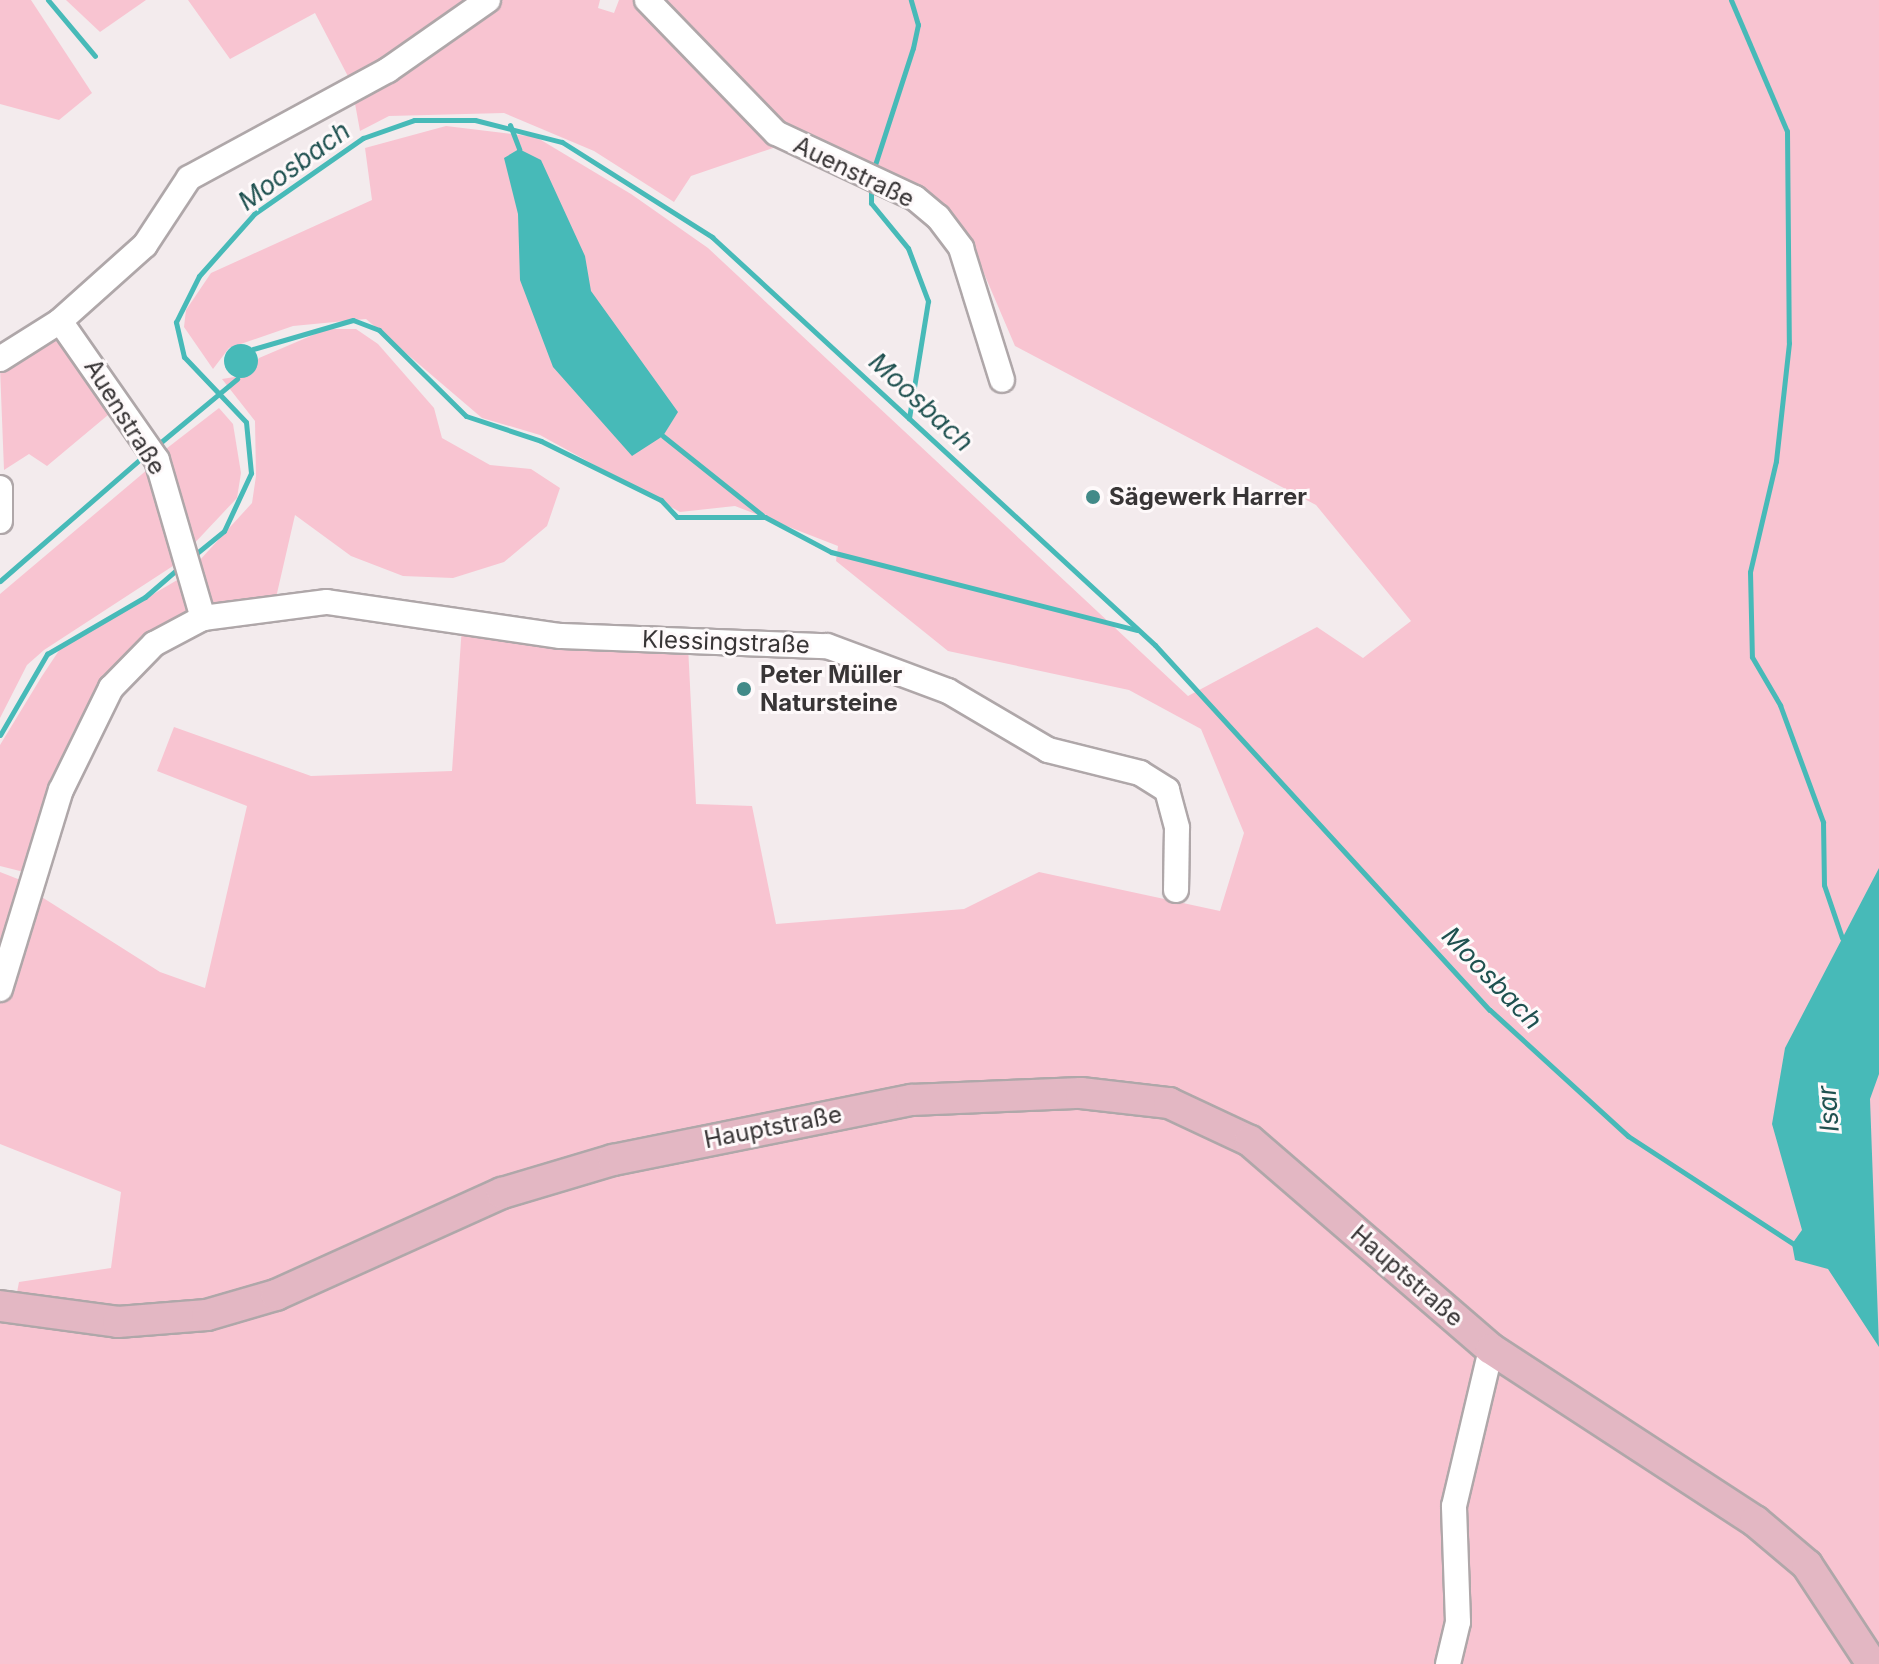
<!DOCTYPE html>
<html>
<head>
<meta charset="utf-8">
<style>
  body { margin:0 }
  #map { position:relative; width:1879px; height:1664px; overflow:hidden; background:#f3ebed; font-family:Inter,sans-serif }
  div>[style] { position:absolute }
  .green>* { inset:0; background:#f8c4d1 }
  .water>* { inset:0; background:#47bab8 }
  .round { border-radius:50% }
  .stream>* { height:5px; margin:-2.5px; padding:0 2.5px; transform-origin:2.5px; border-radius:2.5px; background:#47bab8 }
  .roads { filter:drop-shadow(2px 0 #afa7a9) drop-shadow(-2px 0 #afa7a9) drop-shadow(0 2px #afa7a9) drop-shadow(0 -2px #afa7a9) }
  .minor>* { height:24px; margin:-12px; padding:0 12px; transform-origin:12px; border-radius:12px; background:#fff }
  .major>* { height:30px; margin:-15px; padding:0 15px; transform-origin:15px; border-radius:15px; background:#e3b7c3 }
  .dots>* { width:22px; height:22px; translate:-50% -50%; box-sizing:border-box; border:4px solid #fef9fa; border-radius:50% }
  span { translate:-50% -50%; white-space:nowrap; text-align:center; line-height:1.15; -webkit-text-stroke:6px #fef9fa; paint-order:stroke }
  .street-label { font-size:24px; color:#383536 }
  .poi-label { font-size:24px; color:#383536; font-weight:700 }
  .left { translate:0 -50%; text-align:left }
  .water-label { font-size:26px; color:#1f5150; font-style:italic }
</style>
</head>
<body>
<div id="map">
  <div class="green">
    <div style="clip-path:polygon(0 0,31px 0,92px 93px,59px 120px,0 104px)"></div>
    <div style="clip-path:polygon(66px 0,146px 0,100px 32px)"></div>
    <div style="clip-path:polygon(188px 0,477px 0,352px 84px,315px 13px,230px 59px)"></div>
    <div style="clip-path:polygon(499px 0,600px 0,598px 8px,614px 13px,619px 0,634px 0,779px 146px,691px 176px,674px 202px,594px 151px,504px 113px,389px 116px,360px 131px,354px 98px)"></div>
    <div style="clip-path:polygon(654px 0,1879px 0,1879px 1664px,0 1664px,0 1315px,12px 1318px,19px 1282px,111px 1268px,121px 1192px,0 1144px,0 997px,37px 894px,160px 972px,205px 988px,247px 806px,157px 771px,174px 727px,311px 776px,452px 771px,462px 626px,688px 646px,696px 804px,752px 806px,776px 924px,964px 909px,1039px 872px,1220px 911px,1244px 833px,1201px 729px,1129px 690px,948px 651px,836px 561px,838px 546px,735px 506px,680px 512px,540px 435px,482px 418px,366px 319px,293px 326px,229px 348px,213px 369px,184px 327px,186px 310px,211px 273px,372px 200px,365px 148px,446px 126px,536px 137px,631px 194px,708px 248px,1188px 696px,1317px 627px,1363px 658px,1411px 621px,1316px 505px,1015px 346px,971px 243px,896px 176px,806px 147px)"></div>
    <div style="clip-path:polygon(327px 329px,356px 329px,378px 344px,434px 408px,442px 438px,490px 465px,531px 469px,560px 488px,547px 526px,504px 562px,453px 578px,403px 576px,351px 556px,295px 515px,275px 602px,211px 604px,199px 561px,252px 503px,256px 476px,255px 421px,222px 379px,247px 375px,259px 358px)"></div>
    <div style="clip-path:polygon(53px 340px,66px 345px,114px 410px,47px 466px,29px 454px,4px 470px,0 368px,35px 343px)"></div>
    <div style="clip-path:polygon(219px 408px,233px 424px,241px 473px,237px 498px,189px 549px,162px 452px)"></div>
    <div style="clip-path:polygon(154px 464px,176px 564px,44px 650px,27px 665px,0 718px,0 594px)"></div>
    <div style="clip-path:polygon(184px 576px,189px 605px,181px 620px,107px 678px,74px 730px,48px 792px,28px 873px,0 866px,0 745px,42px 676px,60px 649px)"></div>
    <div style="clip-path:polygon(0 872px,23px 881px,0 953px)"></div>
  </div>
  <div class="water">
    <div style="clip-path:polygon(519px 149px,541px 160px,585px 256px,591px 291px,678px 412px,663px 436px,632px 456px,553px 367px,520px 280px,518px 214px,504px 158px)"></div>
    <div class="round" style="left:224px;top:344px;width:34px;height:34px"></div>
    <div style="clip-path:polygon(1879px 868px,1879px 1074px,1870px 1099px,1879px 1347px,1828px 1269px,1795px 1260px,1792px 1244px,1802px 1230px,1772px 1124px,1785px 1048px)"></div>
  </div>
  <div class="stream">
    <div style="left:48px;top:0;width:73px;rotate:50deg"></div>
    <div style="left:1731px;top:0;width:142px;rotate:66.9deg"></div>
    <div style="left:1787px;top:131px;width:212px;rotate:89.5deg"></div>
    <div style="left:1789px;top:343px;width:119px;rotate:96.3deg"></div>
    <div style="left:1776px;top:461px;width:114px;rotate:103.2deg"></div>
    <div style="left:1750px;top:572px;width:85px;rotate:88.7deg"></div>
    <div style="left:1752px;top:657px;width:56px;rotate:59.7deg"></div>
    <div style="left:1780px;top:705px;width:125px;rotate:69.8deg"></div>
    <div style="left:1823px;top:822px;width:63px;rotate:89.1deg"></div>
    <div style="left:1824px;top:885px;width:56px;rotate:71.2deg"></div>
    <div style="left:510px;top:125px;width:26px;rotate:69deg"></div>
    <div style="left:873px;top:171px;width:129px;rotate:-72deg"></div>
    <div style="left:913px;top:48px;width:24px;rotate:-78deg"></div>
    <div style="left:918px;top:25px;width:26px;rotate:-106deg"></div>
    <div style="left:871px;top:185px;width:18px;rotate:90deg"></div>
    <div style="left:871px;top:203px;width:58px;rotate:50.6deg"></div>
    <div style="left:908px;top:248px;width:57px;rotate:69.3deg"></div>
    <div style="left:928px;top:301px;width:119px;rotate:99.2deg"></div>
    <div style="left:253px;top:349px;width:104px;rotate:-16.2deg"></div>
    <div style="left:353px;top:320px;width:28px;rotate:21deg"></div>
    <div style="left:379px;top:330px;width:122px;rotate:44.7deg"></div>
    <div style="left:466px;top:416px;width:79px;rotate:18.4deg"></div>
    <div style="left:541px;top:441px;width:134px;rotate:26.2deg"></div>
    <div style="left:661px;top:500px;width:23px;rotate:47deg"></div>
    <div style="left:677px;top:517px;width:88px"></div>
    <div style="left:765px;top:517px;width:75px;rotate:27.9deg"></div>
    <div style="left:831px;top:552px;width:316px;rotate:14.3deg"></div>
    <div style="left:663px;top:436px;width:127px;rotate:38.6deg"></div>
    <div style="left:155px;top:447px;width:107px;rotate:-39.7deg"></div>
    <div style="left:192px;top:557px;width:41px;rotate:-39.1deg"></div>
    <div style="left:224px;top:531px;width:64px;rotate:-65deg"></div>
    <div style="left:251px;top:473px;width:51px;rotate:-95.6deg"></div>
    <div style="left:246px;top:422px;width:90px;rotate:-133.6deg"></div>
    <div style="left:184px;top:357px;width:36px;rotate:-103deg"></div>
    <div style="left:176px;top:322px;width:51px;rotate:-63.4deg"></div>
    <div style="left:199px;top:276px;width:83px;rotate:-48.4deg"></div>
    <div style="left:254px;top:214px;width:133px;rotate:-34.9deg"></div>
    <div style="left:363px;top:138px;width:54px;rotate:-19.4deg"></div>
    <div style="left:414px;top:120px;width:61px"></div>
    <div style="left:475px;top:120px;width:90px;rotate:14.2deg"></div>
    <div style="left:562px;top:142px;width:178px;rotate:32.3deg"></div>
    <div style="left:712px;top:237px;width:602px;rotate:42.64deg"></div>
    <div style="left:1155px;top:645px;width:495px;rotate:47.5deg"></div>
    <div style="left:1490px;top:1010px;width:187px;rotate:42.4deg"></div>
    <div style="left:1628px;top:1136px;width:199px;rotate:33.1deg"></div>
    <div style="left:0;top:581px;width:191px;rotate:-41deg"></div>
    <div style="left:0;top:735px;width:94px;rotate:-59.9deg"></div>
    <div style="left:47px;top:654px;width:113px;rotate:-30.2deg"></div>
    <div style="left:145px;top:597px;width:48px;rotate:-40.7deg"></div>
  </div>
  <div class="roads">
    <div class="minor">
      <div style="left:647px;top:0;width:185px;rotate:45.9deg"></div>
      <div style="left:776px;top:133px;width:153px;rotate:25.1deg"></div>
      <div style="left:915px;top:198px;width:30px;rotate:40deg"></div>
      <div style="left:938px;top:217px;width:39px;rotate:53deg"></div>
      <div style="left:961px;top:248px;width:138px;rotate:72.7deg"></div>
      <div style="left:60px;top:321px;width:169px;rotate:55.1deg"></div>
      <div style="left:157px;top:460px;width:165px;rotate:73.8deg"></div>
      <div style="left:0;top:359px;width:71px;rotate:-32.3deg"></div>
      <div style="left:60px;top:321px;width:114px;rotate:-41.8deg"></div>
      <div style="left:145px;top:245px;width:80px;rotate:-56.7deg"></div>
      <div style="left:189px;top:178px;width:226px;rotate:-28.5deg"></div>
      <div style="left:388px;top:70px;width:122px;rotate:-35deg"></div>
      <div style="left:0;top:488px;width:33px;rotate:90deg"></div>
      <div style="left:0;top:989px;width:208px;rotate:-73deg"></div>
      <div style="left:61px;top:790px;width:114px;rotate:-63.9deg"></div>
      <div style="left:111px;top:688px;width:62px;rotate:-45.7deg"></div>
      <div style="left:154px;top:644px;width:55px;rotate:-28deg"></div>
      <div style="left:203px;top:618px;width:125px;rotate:-7.4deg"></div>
      <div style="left:327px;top:602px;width:236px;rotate:8.3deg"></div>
      <div style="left:561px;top:636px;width:266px;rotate:2.2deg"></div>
      <div style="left:827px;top:646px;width:129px;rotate:20.4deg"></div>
      <div style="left:948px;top:691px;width:116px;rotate:30.5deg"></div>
      <div style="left:1048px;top:750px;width:95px;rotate:14deg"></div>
      <div style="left:1140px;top:773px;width:32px;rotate:32deg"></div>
      <div style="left:1167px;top:790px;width:39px;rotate:75deg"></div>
      <div style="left:1177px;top:828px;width:62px;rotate:90.9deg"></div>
      <div style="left:1448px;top:1664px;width:43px;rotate:-76.6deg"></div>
      <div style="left:1458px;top:1622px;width:116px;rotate:-92deg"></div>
      <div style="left:1454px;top:1506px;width:161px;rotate:-76.7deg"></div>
    </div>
    <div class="major">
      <div style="left:0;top:1306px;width:119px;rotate:7.7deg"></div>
      <div style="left:118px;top:1322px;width:89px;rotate:-4.5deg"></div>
      <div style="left:207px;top:1315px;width:72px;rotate:-16.2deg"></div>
      <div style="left:276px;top:1295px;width:248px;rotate:-24.3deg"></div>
      <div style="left:502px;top:1193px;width:116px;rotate:-16.6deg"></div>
      <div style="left:613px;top:1160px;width:304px;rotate:-11.4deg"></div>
      <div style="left:911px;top:1100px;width:170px;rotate:-2.4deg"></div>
      <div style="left:1081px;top:1093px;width:89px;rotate:6.5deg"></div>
      <div style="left:1169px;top:1103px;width:89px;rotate:25.1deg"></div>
      <div style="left:1250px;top:1141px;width:318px;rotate:40.8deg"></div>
      <div style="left:1491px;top:1349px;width:315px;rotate:33.1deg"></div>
      <div style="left:1755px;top:1521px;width:68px;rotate:40.2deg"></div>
      <div style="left:1807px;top:1565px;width:118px;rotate:56.7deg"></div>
    </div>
  </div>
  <div class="dots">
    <div style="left:1093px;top:497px;background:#428a88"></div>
    <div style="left:744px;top:689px;background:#428a88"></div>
  </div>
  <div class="street-label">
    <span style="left:854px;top:172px;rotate:26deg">Auenstraße</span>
    <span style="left:125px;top:417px;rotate:58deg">Auenstraße</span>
    <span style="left:726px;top:642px;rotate:2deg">Klessingstraße</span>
    <span style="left:773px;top:1127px;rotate:-11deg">Hauptstraße</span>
    <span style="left:1407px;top:1276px;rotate:41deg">Hauptstraße</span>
  </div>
  <div class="poi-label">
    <span class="left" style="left:1109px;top:497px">Sägewerk Harrer</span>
    <span class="left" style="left:760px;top:689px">Peter Müller<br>Natursteine</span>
  </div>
  <div class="water-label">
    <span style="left:294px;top:166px;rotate:-36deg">Moosbach</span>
    <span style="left:921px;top:402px;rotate:43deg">Moosbach</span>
    <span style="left:1492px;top:978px;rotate:46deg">Moosbach</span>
    <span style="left:1828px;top:1109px;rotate:-94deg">Isar</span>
  </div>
</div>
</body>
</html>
